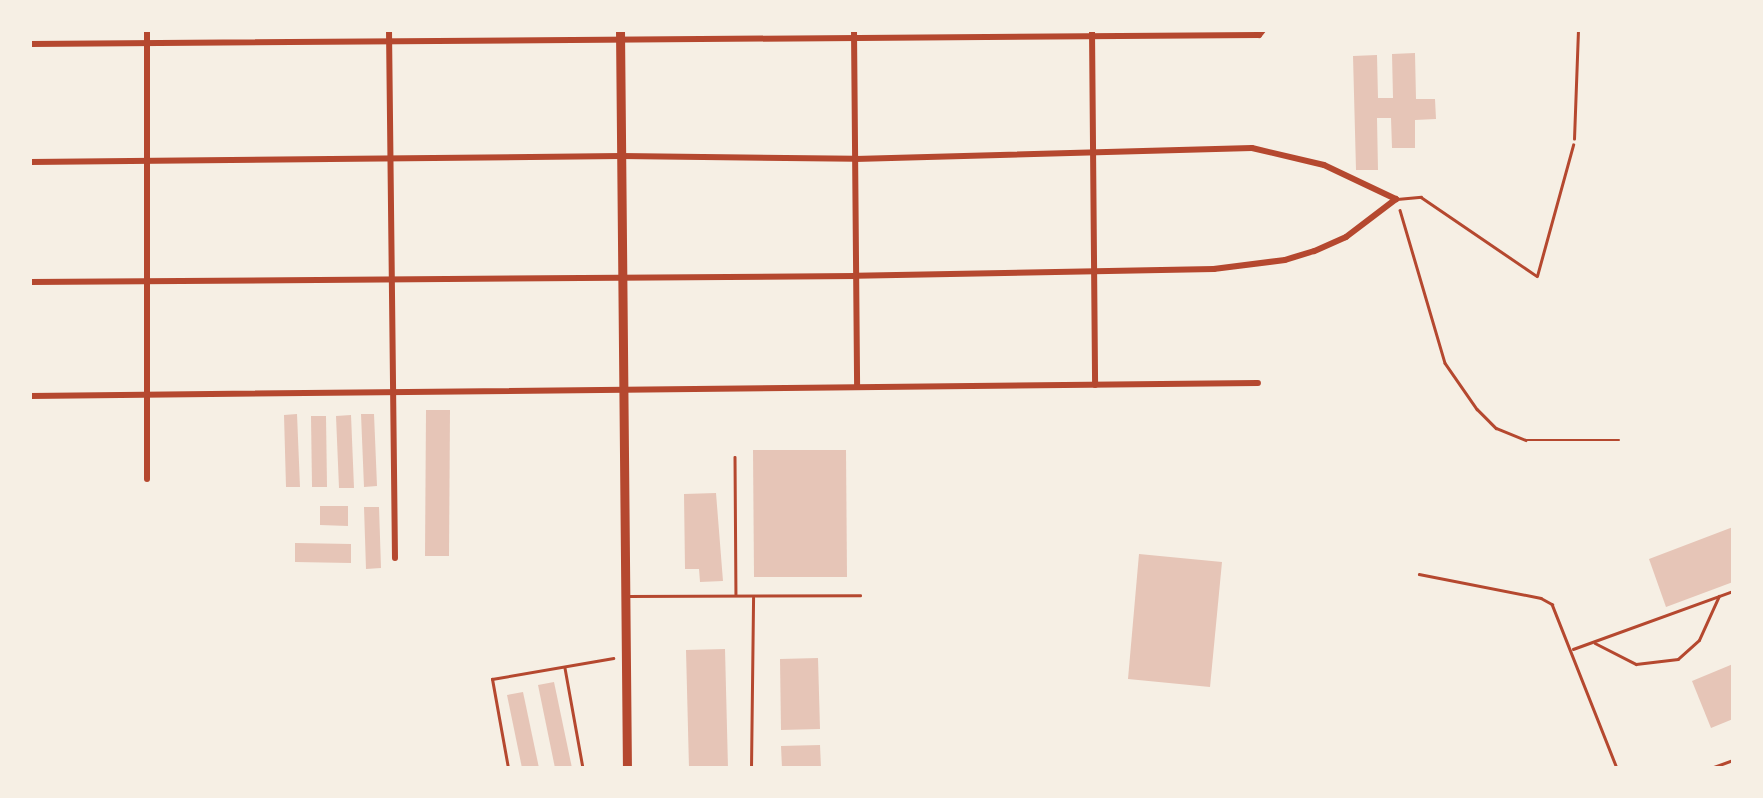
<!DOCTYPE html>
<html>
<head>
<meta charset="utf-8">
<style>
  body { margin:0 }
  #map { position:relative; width:1763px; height:798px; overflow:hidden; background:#f6efe4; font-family:"Times New Roman",serif }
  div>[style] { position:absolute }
  .building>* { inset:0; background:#e6c5b7 }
  .path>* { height:2.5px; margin:-1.25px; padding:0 1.25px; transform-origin:1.25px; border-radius:1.25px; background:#b5482f }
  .service>* { height:2.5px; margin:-1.25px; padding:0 1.25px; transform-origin:1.25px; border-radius:1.25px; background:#b5482f }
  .minor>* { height:6px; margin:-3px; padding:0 3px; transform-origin:3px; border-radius:3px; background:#b5482f }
  .secondary>* { height:9px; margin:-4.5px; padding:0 4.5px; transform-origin:4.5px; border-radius:4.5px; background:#b5482f }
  span { translate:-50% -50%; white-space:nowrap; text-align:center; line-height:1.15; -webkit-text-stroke:8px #f6efe4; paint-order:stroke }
  .frame { position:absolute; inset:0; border:32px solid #f6efe4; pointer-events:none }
</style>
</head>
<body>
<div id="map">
  <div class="building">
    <div style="clip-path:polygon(1415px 53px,1416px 99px,1435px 99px,1436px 119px,1415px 120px,1415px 148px,1392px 148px,1391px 118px,1377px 118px,1378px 170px,1356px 170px,1353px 56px,1377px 55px,1378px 98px,1393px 98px,1392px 54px)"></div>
    <div style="clip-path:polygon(426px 410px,450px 410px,449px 556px,425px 556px)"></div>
    <div style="clip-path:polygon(297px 414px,300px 487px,286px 487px,284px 415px)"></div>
    <div style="clip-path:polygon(361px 414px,374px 414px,377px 486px,364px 487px)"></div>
    <div style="clip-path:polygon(351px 415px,354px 488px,339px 488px,336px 416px)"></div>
    <div style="clip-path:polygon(311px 416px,326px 416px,327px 487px,312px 487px)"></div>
    <div style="clip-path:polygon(753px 450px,846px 450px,847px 577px,754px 577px)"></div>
    <div style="clip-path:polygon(716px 493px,723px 581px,700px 582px,699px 569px,685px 569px,684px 494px)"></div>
    <div style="clip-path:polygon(320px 506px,348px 506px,348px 526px,320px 525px)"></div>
    <div style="clip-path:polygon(364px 507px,379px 507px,381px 568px,366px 569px)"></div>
    <div style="clip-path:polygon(1733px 527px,1733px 582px,1666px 607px,1649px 559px)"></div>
    <div style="clip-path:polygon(295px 543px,351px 544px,351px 563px,295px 562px)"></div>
    <div style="clip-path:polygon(1139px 554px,1222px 562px,1210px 687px,1128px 679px)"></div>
    <div style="clip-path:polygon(725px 649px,728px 768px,689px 768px,686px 650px)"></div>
    <div style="clip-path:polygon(818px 658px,820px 729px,781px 730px,780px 659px)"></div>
    <div style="clip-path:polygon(1733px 664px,1733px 719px,1711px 728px,1692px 681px)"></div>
    <div style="clip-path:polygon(554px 682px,572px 768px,555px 768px,538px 685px)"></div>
    <div style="clip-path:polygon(523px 692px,539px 768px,522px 768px,507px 695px)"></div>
    <div style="clip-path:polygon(820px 745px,821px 768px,782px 768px,781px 746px)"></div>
  </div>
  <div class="path">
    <div style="left:1574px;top:139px;width:109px;rotate:-87.9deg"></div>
    <div style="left:1400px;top:210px;width:159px;rotate:73.6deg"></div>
    <div style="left:1445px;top:363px;width:56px;rotate:55.2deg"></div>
    <div style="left:1477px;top:409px;width:27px;rotate:45deg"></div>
    <div style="left:1496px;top:428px;width:32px;rotate:22deg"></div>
    <div style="left:1526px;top:440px;width:93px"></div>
    <div style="left:565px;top:668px;width:102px;rotate:79.8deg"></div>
    <div style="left:508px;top:768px;width:90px;rotate:-100.2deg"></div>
    <div style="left:492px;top:679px;width:123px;rotate:-9.8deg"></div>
  </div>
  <div class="service">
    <div style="left:1397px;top:199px;width:24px;rotate:-5deg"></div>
    <div style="left:1421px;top:197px;width:140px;rotate:34.3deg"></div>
    <div style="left:1537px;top:276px;width:136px;rotate:-74.6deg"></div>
    <div style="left:735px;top:457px;width:137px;rotate:89.6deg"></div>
    <div style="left:1419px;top:574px;width:124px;rotate:11.1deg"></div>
    <div style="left:1541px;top:598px;width:13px;rotate:29deg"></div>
    <div style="left:1552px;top:604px;width:176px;rotate:68.4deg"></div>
    <div style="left:627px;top:596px;width:233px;rotate:-0.2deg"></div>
    <div style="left:1595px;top:643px;width:46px;rotate:27.1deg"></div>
    <div style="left:1636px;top:664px;width:42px;rotate:-6.8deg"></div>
    <div style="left:1678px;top:659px;width:28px;rotate:-42deg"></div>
    <div style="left:1699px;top:640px;width:48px;rotate:-65.6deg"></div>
    <div style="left:1573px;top:649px;width:170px;rotate:-19.9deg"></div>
    <div style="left:751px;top:768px;width:170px;rotate:-89.3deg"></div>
    <div style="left:1711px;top:768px;width:23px;rotate:-20deg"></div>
  </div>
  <div class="minor">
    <div style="left:147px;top:30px;width:449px;rotate:90deg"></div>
    <div style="left:389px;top:30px;width:528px;rotate:89.35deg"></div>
    <div style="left:854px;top:30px;width:357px;rotate:89.5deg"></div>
    <div style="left:1092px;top:30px;width:355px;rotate:89.5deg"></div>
    <div style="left:30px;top:44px;width:1229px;rotate:-0.42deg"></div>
    <div style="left:1259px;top:35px;width:6px;rotate:-51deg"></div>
    <div style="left:30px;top:162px;width:591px;rotate:-0.58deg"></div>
    <div style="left:621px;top:156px;width:234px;rotate:0.7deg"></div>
    <div style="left:855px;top:159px;width:397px;rotate:-1.6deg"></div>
    <div style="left:1252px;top:148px;width:74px;rotate:13.3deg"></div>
    <div style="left:1324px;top:165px;width:80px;rotate:25.3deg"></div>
    <div style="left:1396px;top:199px;width:63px;rotate:142.8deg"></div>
    <div style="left:1346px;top:237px;width:35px;rotate:156deg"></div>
    <div style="left:1314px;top:251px;width:30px;rotate:163deg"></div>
    <div style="left:1285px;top:260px;width:72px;rotate:172.8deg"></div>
    <div style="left:1214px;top:269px;width:358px;rotate:178.9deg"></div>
    <div style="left:856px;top:276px;width:826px;rotate:179.58deg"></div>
    <div style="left:30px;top:396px;width:1228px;rotate:-0.61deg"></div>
  </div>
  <div class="secondary">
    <div style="left:620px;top:30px;width:738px;rotate:89.46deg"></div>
  </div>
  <div class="frame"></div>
</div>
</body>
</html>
